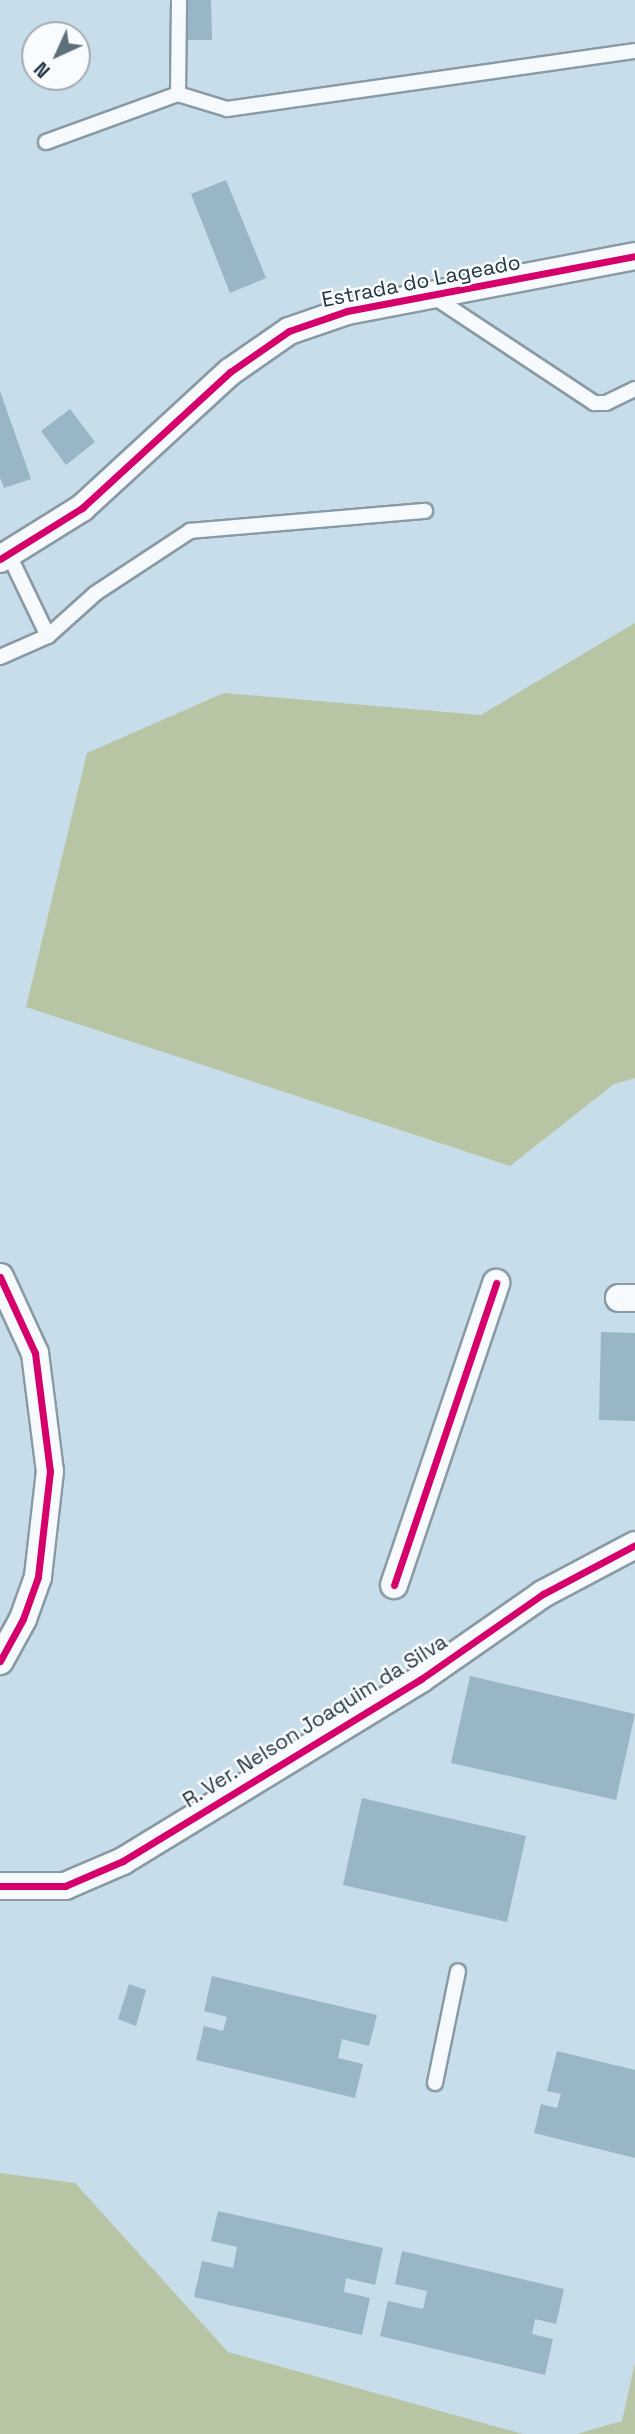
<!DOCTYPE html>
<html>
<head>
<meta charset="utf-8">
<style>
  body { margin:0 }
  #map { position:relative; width:635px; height:2434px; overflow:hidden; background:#c7ddea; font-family:"Space Grotesk",sans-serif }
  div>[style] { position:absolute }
  .green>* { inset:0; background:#b7c5a4 }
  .building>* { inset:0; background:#98b6c5 }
  .roads { filter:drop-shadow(2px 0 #899aa4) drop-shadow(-2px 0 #899aa4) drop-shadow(0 2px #899aa4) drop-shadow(0 -2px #899aa4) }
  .service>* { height:14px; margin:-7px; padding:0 7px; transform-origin:7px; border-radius:7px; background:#f7fafc }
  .minor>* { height:26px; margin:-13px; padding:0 13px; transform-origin:13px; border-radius:13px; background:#f7fafc }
  .cycleway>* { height:7px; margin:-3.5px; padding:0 3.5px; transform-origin:3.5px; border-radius:3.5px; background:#d6006c }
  span { translate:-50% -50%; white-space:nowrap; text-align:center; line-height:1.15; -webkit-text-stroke:5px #f8fcff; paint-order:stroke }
  .street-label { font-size:21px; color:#25353e }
  .north { position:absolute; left:21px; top:21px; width:70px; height:70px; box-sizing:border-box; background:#f8fcff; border:2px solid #a4acb2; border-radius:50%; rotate:225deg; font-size:19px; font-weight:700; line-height:28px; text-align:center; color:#25353e }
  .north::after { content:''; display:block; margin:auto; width:24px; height:32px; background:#5e707a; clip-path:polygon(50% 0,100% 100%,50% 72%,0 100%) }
</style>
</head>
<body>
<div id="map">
  <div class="green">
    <div style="clip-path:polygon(635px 623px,635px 1078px,614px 1084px,510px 1166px,26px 1007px,87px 753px,224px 693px,481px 715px)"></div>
    <div style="clip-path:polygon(0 2173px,75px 2183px,228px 2352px,523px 2434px,0 2434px)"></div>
    <div style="clip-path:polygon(635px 2363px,635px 2434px,577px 2434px,622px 2421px)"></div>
  </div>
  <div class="building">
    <div style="clip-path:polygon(183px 0,211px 0,212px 40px,185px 40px)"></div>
    <div style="clip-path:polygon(226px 180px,266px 278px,230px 293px,191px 194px)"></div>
    <div style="clip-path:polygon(0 391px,31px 479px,4px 488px,0 478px)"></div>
    <div style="clip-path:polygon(70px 409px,95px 442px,66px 465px,41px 431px)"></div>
    <div style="clip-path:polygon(601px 1332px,635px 1333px,635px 1421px,599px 1420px)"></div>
    <div style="clip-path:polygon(470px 1676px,635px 1714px,616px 1800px,451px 1763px)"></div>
    <div style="clip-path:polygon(362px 1798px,526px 1836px,507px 1922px,343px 1885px)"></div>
    <div style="clip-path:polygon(212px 1976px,377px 2015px,369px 2046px,342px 2039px,338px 2058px,363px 2064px,355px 2098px,196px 2060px,204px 2026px,223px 2031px,227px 2017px,204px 2011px)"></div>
    <div style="clip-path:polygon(129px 1984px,146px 1990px,136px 2026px,118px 2019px)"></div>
    <div style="clip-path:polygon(557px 2051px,635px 2070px,635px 2158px,534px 2133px,541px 2104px,557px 2108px,561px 2094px,547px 2091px)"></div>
    <div style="clip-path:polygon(218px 2211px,383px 2248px,375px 2285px,346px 2278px,344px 2292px,370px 2298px,362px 2335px,194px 2297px,202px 2261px,233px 2268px,237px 2247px,211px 2241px)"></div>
    <div style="clip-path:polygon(402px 2251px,564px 2289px,556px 2324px,535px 2319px,532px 2334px,553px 2339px,545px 2375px,380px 2336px,388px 2301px,423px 2309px,427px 2291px,395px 2284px)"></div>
  </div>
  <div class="roads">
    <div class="service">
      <div style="left:179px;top:0;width:94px;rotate:90.6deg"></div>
      <div style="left:178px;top:94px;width:51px;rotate:17deg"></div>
      <div style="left:227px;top:109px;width:412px;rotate:-8.1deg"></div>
      <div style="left:46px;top:142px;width:140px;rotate:-20deg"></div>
      <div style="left:431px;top:295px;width:196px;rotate:33.5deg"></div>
      <div style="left:594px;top:403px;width:12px"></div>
      <div style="left:606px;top:403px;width:32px;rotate:-26deg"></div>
      <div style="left:9px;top:555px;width:90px;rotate:64.3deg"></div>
      <div style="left:48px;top:636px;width:64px;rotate:-41.9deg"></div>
      <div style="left:96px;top:593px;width:113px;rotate:-33.4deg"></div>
      <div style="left:190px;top:531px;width:236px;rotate:-4.9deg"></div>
      <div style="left:0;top:657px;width:52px;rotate:-23.6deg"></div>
      <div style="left:435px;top:2083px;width:114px;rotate:-78.4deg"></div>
    </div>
    <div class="minor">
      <div style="left:0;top:559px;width:97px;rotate:-31.9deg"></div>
      <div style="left:82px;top:508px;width:201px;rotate:-42.6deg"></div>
      <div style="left:230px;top:372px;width:72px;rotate:-34.8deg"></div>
      <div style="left:289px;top:331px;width:61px;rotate:-19deg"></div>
      <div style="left:347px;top:311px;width:293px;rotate:-10.8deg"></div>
      <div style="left:0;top:1277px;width:84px;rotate:65.3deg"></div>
      <div style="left:35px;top:1353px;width:119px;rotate:82.8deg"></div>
      <div style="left:50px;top:1471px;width:107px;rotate:96.5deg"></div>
      <div style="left:38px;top:1577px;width:45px;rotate:109.7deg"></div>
      <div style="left:23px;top:1619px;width:48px;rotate:118.7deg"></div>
      <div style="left:619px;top:1298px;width:16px"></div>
      <div style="left:394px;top:1585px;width:319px;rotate:-71.3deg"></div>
      <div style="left:0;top:1886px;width:65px"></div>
      <div style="left:65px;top:1886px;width:63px;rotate:-23.3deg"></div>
      <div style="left:123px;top:1861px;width:349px;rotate:-31.4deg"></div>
      <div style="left:421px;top:1679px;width:149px;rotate:-34.9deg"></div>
      <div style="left:543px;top:1594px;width:104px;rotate:-28deg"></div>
    </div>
  </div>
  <div class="cycleway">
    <div style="left:0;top:559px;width:97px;rotate:-31.9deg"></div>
    <div style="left:82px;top:508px;width:201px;rotate:-42.6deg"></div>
    <div style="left:230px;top:372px;width:72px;rotate:-34.8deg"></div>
    <div style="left:289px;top:331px;width:61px;rotate:-19deg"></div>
    <div style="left:347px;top:311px;width:293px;rotate:-10.8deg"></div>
    <div style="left:0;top:1277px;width:84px;rotate:65.3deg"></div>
    <div style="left:35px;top:1353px;width:119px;rotate:82.8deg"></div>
    <div style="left:50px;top:1471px;width:107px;rotate:96.5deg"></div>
    <div style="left:38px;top:1577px;width:45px;rotate:109.7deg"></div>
    <div style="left:23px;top:1619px;width:48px;rotate:118.7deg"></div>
    <div style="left:394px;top:1585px;width:319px;rotate:-71.3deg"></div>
    <div style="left:0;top:1886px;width:65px"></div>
    <div style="left:65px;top:1886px;width:63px;rotate:-23.3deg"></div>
    <div style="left:123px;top:1861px;width:349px;rotate:-31.4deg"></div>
    <div style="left:421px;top:1679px;width:149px;rotate:-34.9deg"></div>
    <div style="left:543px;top:1594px;width:104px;rotate:-28deg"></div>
  </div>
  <div class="street-label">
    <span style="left:421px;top:281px;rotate:-11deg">Estrada do Lageado</span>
    <span style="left:315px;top:1721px;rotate:-32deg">R. Ver. Nelson Joaquim da Silva</span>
  </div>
  <div class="north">N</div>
</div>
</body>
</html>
